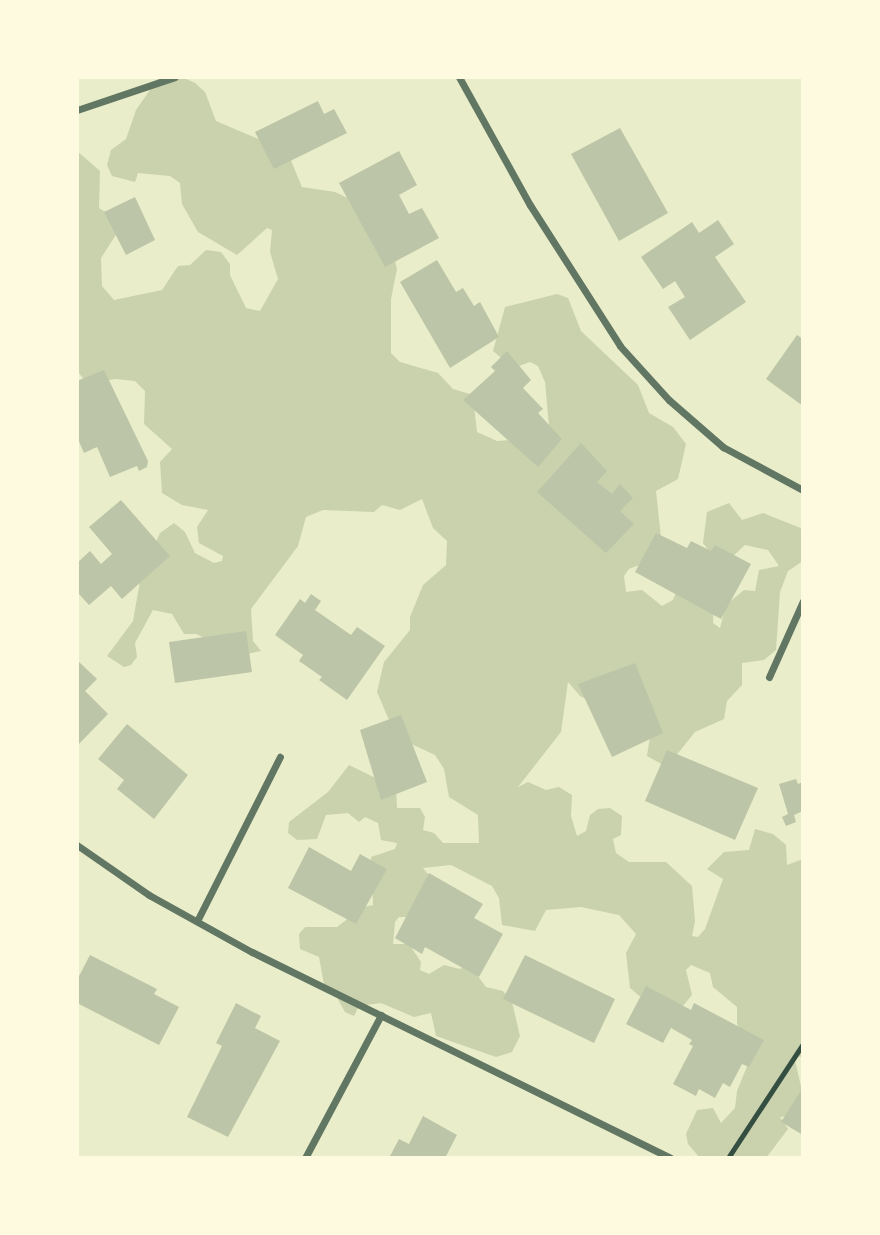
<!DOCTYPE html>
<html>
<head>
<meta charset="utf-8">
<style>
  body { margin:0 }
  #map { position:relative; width:880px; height:1235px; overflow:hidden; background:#e9edc9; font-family:Commissioner,sans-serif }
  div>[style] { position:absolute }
  .green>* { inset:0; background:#cad2ad }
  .building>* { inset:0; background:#bcc5a7 }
  .path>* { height:4.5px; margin:-2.25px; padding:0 2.25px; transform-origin:2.25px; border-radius:2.25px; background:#344e41 }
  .minor>* { height:7px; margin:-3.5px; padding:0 3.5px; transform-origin:3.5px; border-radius:3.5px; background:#617663 }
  span { translate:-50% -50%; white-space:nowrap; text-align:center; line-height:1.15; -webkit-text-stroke:5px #fefae0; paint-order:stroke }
  .frame { position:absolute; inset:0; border:79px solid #fefae0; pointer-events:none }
</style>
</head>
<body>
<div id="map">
  <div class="green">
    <div style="clip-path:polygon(159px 77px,182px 77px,195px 83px,205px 92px,216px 121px,287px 151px,302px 187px,335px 192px,354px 201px,390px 240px,397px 269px,391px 299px,391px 353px,400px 362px,438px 373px,453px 389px,473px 395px,477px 432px,497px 441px,550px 437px,545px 382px,538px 366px,530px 362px,513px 368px,493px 351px,505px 307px,557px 294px,568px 298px,581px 331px,638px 385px,649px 413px,673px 427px,686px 444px,678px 479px,656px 491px,663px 556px,629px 569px,624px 576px,626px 592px,642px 590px,662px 606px,673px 600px,678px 587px,714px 603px,713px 623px,720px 628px,726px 605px,744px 590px,755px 591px,759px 570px,779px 566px,768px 550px,745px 545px,731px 558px,714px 558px,703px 543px,707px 512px,729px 503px,742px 520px,763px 513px,803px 529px,803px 561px,788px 571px,780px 592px,776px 650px,764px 660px,742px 663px,742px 685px,727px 701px,724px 719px,695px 732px,667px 767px,647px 756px,651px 730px,580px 696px,568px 682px,561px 732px,518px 787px,528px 782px,546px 790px,559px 787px,572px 795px,571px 816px,577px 836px,586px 831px,590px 815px,598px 809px,610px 808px,622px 816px,621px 835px,613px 839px,616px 853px,629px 862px,666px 862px,692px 886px,695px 921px,692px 936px,698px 937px,705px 929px,723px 879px,707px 869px,724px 852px,749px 850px,755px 829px,773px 834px,786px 845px,787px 865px,803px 859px,803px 1057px,794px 1056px,803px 1095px,789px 1116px,780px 1117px,788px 1129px,766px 1158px,700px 1158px,688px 1144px,686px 1134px,697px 1110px,713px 1108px,721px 1123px,735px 1108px,737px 1091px,750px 1059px,737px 1023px,737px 1007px,713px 987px,710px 973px,691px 965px,686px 970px,692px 995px,682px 1007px,643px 999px,630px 988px,626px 953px,636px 934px,619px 915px,581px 907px,546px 910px,535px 931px,502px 925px,499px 898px,492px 886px,451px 865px,423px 868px,431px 878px,411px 917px,399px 917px,395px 922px,393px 944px,409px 944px,421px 962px,420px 970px,429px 974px,444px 965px,460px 969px,468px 963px,486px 987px,503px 991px,512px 1002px,520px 1036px,512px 1052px,496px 1057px,436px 1036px,431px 1013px,414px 1017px,381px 1003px,359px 1006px,354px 1016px,345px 1012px,335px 994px,325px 990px,319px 957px,300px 949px,299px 934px,305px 927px,337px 927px,363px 907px,373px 905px,371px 857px,395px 849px,397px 843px,381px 840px,378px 823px,365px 817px,359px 822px,348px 813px,326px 815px,317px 839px,297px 840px,288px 833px,289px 822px,328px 792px,349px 765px,396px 788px,397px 808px,420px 808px,425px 817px,423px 830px,434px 833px,443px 843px,479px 843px,478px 815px,449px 797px,444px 769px,435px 755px,409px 743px,392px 727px,377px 692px,384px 662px,410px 630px,410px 617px,423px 585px,446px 565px,447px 541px,433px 528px,422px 499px,400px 510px,382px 505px,374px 512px,323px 510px,306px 517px,298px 546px,251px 609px,253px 641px,261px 651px,243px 655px,196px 634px,184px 634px,172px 614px,153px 610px,135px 643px,137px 657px,131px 665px,124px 667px,107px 656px,133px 621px,141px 575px,160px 533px,174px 523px,185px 532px,195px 553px,214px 563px,222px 561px,223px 556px,199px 543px,197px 527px,208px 510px,182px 505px,162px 493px,160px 462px,172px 449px,144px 424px,145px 391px,135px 381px,115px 379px,88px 384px,77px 371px,77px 151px,100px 171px,99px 208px,112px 216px,117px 233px,101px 258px,102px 286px,114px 300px,162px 290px,178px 266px,190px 265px,206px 250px,221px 252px,230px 264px,230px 275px,246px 308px,260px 311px,278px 279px,270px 252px,272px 230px,267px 228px,237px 255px,198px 232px,182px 204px,180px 183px,170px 176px,138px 173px,135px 182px,112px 176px,107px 165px,111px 150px,126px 139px,136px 110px)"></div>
  </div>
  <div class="building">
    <div style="clip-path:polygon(318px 101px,324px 114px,334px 109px,347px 133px,274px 169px,255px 132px)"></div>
    <div style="clip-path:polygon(620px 128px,668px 213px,619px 241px,571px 154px)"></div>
    <div style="clip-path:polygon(399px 151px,417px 185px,399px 195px,409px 214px,422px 208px,439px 238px,385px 267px,339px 183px)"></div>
    <div style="clip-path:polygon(135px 197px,155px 240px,126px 255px,104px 212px)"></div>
    <div style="clip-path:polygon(718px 220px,734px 244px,715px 257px,746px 302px,690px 340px,668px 307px,685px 297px,675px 281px,663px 289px,641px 257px,692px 222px,699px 233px)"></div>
    <div style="clip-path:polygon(437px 260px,456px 292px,463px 288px,474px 306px,480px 302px,499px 337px,450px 368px,400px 282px)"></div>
    <div style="clip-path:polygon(797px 335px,803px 339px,803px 406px,766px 379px)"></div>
    <div style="clip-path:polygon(507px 351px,531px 380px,523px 388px,543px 409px,538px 413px,562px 439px,538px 467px,463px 400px,495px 371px,491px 367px)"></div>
    <div style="clip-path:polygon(104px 370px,148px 461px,147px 467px,139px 471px,137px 466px,110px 477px,97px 447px,84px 453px,77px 437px,77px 381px)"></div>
    <div style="clip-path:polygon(581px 443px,607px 471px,597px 482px,612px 494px,620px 484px,633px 498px,620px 511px,634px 524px,606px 553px,537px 492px)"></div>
    <div style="clip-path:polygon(121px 500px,170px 556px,122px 599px,111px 586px,89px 605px,77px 592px,77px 563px,90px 551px,101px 564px,112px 554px,89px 527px)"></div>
    <div style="clip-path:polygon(656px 533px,687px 548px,691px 541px,711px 551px,715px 545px,751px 564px,721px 619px,635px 572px)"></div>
    <div style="clip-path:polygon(311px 594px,321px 601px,315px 610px,351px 635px,357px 627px,385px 646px,347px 700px,319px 680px,322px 677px,299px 661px,303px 655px,275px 635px,300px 599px,305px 603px)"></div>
    <div style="clip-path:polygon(246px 631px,252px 672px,175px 683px,169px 642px)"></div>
    <div style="clip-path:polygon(77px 660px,97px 679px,85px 691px,108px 714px,77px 746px)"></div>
    <div style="clip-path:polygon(635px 663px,663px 733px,612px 757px,578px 684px)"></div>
    <div style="clip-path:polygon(401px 715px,427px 782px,381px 800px,360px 730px)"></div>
    <div style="clip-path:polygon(127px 724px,188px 775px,154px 819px,117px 789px,124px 780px,98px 759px)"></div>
    <div style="clip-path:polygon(667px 750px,758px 788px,735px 840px,645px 801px)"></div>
    <div style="clip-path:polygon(796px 779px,798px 784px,803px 782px,803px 811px,794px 815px,796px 822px,786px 826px,782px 817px,788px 814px,779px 784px)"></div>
    <div style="clip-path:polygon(309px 847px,351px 871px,360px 854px,387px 869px,356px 924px,288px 888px)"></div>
    <div style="clip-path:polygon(429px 873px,483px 904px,474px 918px,503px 934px,479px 977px,425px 947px,422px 954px,395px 938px)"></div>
    <div style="clip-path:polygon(90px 955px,157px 989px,154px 994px,179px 1007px,159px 1045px,77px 1003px,77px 980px)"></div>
    <div style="clip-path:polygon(525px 955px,615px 999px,594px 1043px,503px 999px)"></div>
    <div style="clip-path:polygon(646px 986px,691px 1010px,694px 1003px,764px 1040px,749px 1067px,742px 1064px,730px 1087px,723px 1083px,715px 1098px,699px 1089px,696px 1096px,673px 1084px,693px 1046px,689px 1044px,692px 1040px,671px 1028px,663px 1043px,626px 1024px)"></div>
    <div style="clip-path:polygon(236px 1003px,261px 1016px,255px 1028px,280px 1041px,228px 1137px,187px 1117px,222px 1046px,216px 1043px)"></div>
    <div style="clip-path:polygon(803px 1087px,803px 1135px,781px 1122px)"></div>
    <div style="clip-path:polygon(423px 1116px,457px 1135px,445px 1158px,389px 1158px,399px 1139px,409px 1144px)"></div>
  </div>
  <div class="path">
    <div style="left:728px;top:1158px;width:136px;rotate:-56.7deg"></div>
  </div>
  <div class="minor">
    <div style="left:459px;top:77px;width:146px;rotate:61deg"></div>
    <div style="left:530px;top:205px;width:167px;rotate:57.4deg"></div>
    <div style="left:620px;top:346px;width:73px;rotate:47.8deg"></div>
    <div style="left:669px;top:400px;width:72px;rotate:41deg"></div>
    <div style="left:723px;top:447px;width:91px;rotate:28.3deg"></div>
    <div style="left:77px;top:110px;width:103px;rotate:-18.6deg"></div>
    <div style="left:769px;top:677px;width:83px;rotate:-65.9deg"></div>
    <div style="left:77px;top:845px;width:88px;rotate:34.8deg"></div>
    <div style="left:149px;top:895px;width:118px;rotate:29deg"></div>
    <div style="left:252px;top:952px;width:466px;rotate:26.2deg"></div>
    <div style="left:197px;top:921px;width:184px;rotate:-63.2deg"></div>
    <div style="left:305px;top:1158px;width:162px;rotate:-62deg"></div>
  </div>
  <div class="frame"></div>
</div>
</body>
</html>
